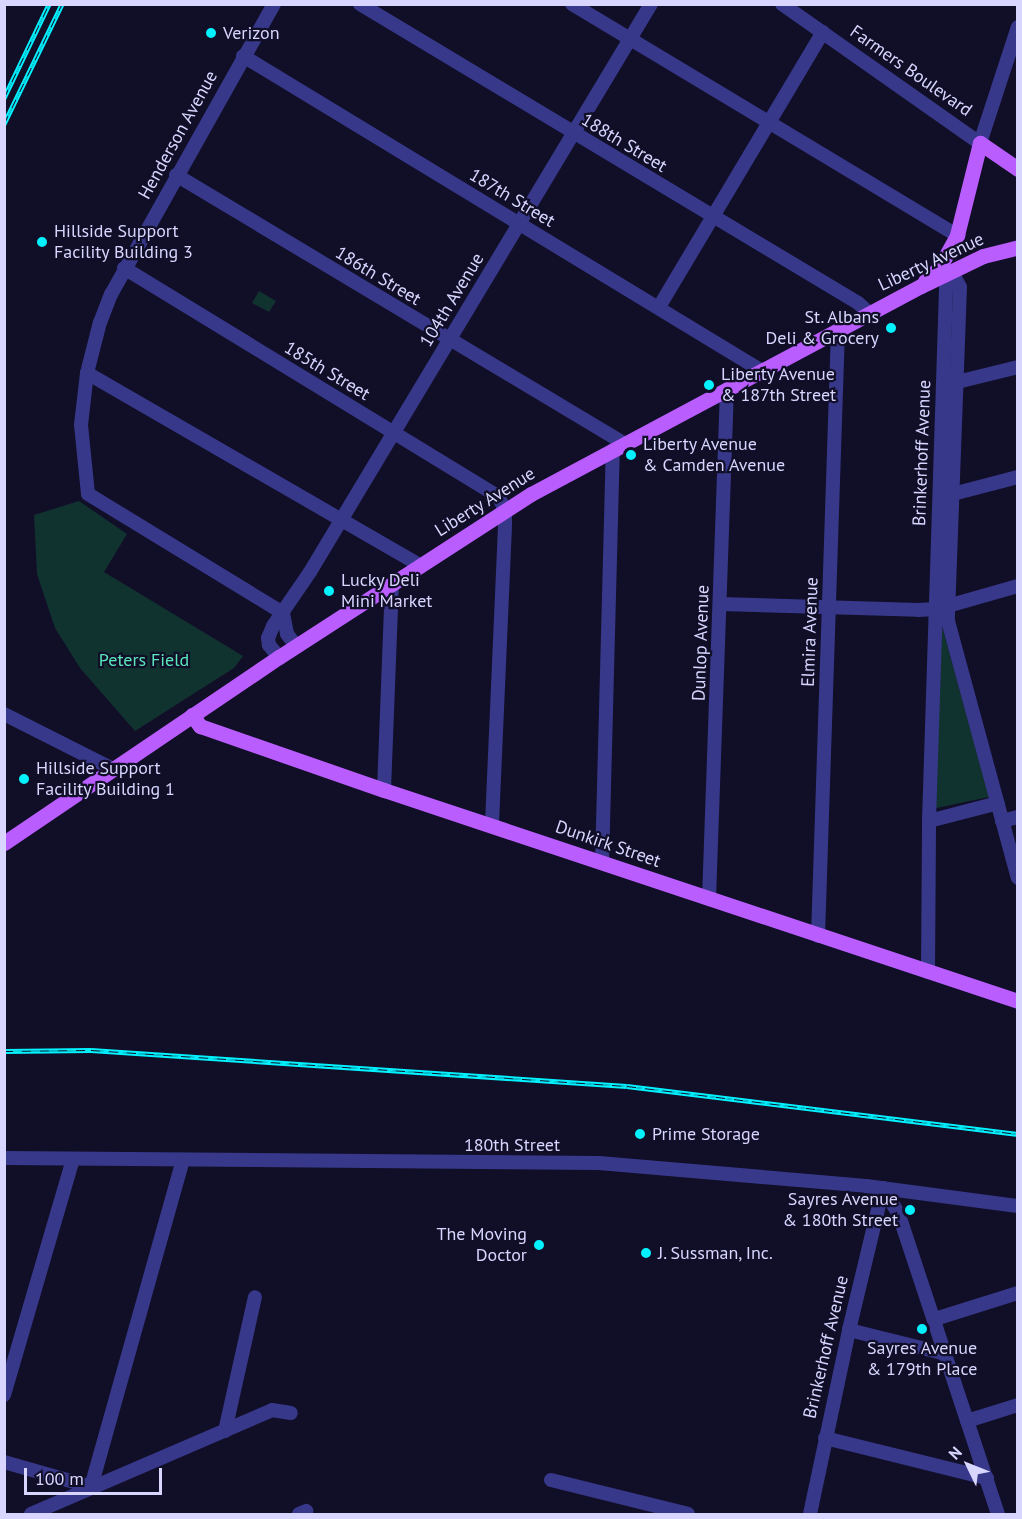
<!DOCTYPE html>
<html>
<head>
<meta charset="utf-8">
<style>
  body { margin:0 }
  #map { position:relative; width:1022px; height:1519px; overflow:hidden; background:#110e28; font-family:"PT Sans",sans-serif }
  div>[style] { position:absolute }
  .green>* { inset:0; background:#113330 }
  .minor>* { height:14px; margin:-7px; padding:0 7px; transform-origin:7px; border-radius:7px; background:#37388a }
  .major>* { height:15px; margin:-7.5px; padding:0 7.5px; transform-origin:7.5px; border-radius:7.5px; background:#ba5dff }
  .rail>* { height:5px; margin-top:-2.5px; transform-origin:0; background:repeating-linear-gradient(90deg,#110e28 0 9px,#02f3ff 0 18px); box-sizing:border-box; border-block:2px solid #02f3ff }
  .dots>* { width:16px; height:16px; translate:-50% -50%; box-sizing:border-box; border:3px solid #110e28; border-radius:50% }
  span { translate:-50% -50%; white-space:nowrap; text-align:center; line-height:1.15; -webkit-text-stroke:4.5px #110e28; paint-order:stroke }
  .poi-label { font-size:18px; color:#d8d6ff }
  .left { translate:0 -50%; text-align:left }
  .right { translate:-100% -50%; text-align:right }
  .street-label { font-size:18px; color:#d8d6ff }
  .park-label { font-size:18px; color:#5ae7bc }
  .frame { position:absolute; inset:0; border:6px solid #d8d6ff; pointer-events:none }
  .north { position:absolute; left:938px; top:1435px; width:60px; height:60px; -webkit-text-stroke:4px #110e28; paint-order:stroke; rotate:313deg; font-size:16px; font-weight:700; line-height:24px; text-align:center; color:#d8d6ff }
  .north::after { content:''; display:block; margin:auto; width:21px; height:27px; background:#d8d6ff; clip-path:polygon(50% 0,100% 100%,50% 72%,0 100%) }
  .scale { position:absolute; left:24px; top:1468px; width:138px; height:27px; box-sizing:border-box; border:3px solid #d8d6ff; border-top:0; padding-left:8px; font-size:18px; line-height:21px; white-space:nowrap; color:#d8d6ff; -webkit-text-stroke:4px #110e28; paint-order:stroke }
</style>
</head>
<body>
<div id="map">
  <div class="green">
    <div style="clip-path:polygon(259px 291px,276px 301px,269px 312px,252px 303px)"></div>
    <div style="clip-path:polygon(79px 501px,127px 534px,104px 572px,243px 656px,234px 668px,135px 731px,80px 668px,55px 628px,37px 574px,34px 515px)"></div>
    <div style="clip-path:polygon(940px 619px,989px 797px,932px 809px)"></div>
  </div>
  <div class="minor">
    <div style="left:274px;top:4px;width:333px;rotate:119.3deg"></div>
    <div style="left:111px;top:294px;width:30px;rotate:111deg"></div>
    <div style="left:100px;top:322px;width:53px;rotate:104.3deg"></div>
    <div style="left:87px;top:373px;width:52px;rotate:96.6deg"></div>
    <div style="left:81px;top:425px;width:69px;rotate:84.2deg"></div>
    <div style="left:88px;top:494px;width:228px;rotate:31.4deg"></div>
    <div style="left:360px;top:4px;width:581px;rotate:30.98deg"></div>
    <div style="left:858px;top:303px;width:15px;rotate:42deg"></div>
    <div style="left:572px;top:4px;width:449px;rotate:31deg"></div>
    <div style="left:782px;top:4px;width:242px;rotate:35.1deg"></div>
    <div style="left:980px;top:143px;width:122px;rotate:-71.9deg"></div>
    <div style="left:243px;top:56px;width:607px;rotate:31.26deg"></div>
    <div style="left:176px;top:175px;width:523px;rotate:30.93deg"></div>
    <div style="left:124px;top:268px;width:438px;rotate:31.4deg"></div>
    <div style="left:498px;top:496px;width:16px;rotate:63deg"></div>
    <div style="left:505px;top:510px;width:16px;rotate:90deg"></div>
    <div style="left:505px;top:526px;width:300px;rotate:92.5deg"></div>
    <div style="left:952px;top:272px;width:17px;rotate:62deg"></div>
    <div style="left:960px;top:287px;width:334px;rotate:92.1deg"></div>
    <div style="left:948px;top:621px;width:266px;rotate:74.8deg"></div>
    <div style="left:659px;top:307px;width:320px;rotate:-59.2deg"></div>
    <div style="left:87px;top:373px;width:386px;rotate:30deg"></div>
    <div style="left:949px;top:384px;width:71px;rotate:-13.8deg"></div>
    <div style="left:945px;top:496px;width:75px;rotate:-14.6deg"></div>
    <div style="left:720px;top:604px;width:198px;rotate:1.7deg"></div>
    <div style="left:918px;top:610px;width:19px;rotate:-3deg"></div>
    <div style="left:937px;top:609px;width:84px;rotate:-15.9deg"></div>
    <div style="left:283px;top:613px;width:21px;rotate:79deg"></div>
    <div style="left:287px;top:634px;width:15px;rotate:53deg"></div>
    <div style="left:279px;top:657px;width:16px;rotate:-130deg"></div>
    <div style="left:269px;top:645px;width:7px;rotate:-98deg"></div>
    <div style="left:268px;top:638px;width:13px;rotate:-67deg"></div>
    <div style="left:273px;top:626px;width:65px;rotate:-55.6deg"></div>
    <div style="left:310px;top:572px;width:662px;rotate:-59.02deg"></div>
    <div style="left:4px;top:714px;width:122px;rotate:26.8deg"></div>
    <div style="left:384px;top:790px;width:204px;rotate:-87.8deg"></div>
    <div style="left:929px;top:821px;width:71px;rotate:-14.6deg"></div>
    <div style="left:1002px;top:821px;width:16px;rotate:-14deg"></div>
    <div style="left:602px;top:863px;width:413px;rotate:-88.5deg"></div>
    <div style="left:709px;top:899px;width:510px;rotate:-87.98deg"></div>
    <div style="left:818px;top:936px;width:606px;rotate:-88.11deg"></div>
    <div style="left:928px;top:972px;width:151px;rotate:-89.6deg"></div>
    <div style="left:929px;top:821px;width:533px;rotate:-88.17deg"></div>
    <div style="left:946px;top:288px;width:17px;rotate:-69deg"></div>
    <div style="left:4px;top:1158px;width:595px;rotate:0.48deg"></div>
    <div style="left:599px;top:1163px;width:268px;rotate:4.9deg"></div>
    <div style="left:866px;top:1186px;width:153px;rotate:7.5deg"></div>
    <div style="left:883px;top:1188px;width:31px;rotate:59deg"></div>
    <div style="left:899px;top:1215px;width:315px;rotate:71.7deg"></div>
    <div style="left:935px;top:1319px;width:87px;rotate:-17.4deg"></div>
    <div style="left:849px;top:1330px;width:100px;rotate:13.9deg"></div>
    <div style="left:4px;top:1395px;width:246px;rotate:-73.7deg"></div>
    <div style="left:967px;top:1421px;width:53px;rotate:-17.4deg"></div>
    <div style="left:225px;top:1431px;width:137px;rotate:-77.4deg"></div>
    <div style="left:825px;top:1438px;width:167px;rotate:13.9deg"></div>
    <div style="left:4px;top:1462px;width:91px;rotate:16deg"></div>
    <div style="left:551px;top:1480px;width:141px;rotate:13.9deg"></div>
    <div style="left:91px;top:1487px;width:340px;rotate:-74.3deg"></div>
    <div style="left:31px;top:1514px;width:262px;rotate:-23.3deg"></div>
    <div style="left:272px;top:1410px;width:19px;rotate:9deg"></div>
    <div style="left:299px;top:1514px;width:8px;rotate:-23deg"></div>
    <div style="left:810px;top:1514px;width:188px;rotate:-78deg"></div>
    <div style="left:849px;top:1330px;width:146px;rotate:-76.5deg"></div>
  </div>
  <div class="major">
    <div style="left:925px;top:281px;width:19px;rotate:-43deg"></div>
    <div style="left:939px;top:268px;width:38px;rotate:-61deg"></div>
    <div style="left:957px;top:235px;width:95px;rotate:-76deg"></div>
    <div style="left:980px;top:143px;width:46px;rotate:34.4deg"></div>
    <div style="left:192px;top:715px;width:14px;rotate:54deg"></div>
    <div style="left:200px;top:726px;width:195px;rotate:19.2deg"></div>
    <div style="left:384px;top:790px;width:668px;rotate:18.41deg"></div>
    <div style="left:4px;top:843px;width:332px;rotate:-34.1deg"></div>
    <div style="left:279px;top:657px;width:300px;rotate:-32.9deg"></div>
    <div style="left:531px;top:494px;width:442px;rotate:-28.1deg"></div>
    <div style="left:921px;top:286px;width:69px;rotate:-25.8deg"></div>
    <div style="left:983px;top:256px;width:36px;rotate:-14deg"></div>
  </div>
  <div class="rail">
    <div style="left:4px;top:98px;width:104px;rotate:-64.4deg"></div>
    <div style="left:4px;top:124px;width:133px;rotate:-64.2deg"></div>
    <div style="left:4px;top:1051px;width:87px;rotate:-0.7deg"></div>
    <div style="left:91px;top:1050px;width:537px;rotate:3.84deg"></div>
    <div style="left:627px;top:1086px;width:394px;rotate:7deg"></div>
  </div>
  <div class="dots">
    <div style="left:211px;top:33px;background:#02f3ff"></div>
    <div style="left:42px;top:242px;background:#02f3ff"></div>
    <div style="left:891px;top:328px;background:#02f3ff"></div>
    <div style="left:709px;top:385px;background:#02f3ff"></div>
    <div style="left:631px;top:455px;background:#02f3ff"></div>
    <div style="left:329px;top:591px;background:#02f3ff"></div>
    <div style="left:24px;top:779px;background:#02f3ff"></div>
    <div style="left:640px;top:1134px;background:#02f3ff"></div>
    <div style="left:910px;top:1210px;background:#02f3ff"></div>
    <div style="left:539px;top:1245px;background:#02f3ff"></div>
    <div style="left:646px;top:1253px;background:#02f3ff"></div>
    <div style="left:922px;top:1329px;background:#02f3ff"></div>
  </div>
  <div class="poi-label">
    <span class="left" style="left:223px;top:33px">Verizon</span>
    <span class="left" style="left:54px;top:242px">Hillside Support<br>Facility Building 3</span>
    <span class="right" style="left:879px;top:328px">St. Albans<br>Deli &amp; Grocery</span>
    <span class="left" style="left:721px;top:385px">Liberty Avenue<br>&amp; 187th Street</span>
    <span class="left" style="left:643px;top:455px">Liberty Avenue<br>&amp; Camden Avenue</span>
    <span class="left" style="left:341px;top:591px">Lucky Deli<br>Mini Market</span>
    <span class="left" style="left:36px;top:779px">Hillside Support<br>Facility Building 1</span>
    <span class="left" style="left:652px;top:1134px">Prime Storage</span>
    <span class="right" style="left:898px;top:1210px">Sayres Avenue<br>&amp; 180th Street</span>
    <span class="right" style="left:527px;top:1245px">The Moving<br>Doctor</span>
    <span class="left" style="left:658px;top:1253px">J. Sussman, Inc.</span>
    <span style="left:922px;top:1359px">Sayres Avenue<br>&amp; 179th Place</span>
  </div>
  <div class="street-label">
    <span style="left:911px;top:71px;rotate:35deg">Farmers Boulevard</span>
    <span style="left:178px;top:135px;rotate:-61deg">Henderson Avenue</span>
    <span style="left:624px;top:143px;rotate:31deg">188th Street</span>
    <span style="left:512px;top:198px;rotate:31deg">187th Street</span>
    <span style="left:931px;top:262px;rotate:-25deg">Liberty Avenue</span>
    <span style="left:378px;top:276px;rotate:31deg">186th Street</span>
    <span style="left:452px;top:300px;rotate:-59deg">104th Avenue</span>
    <span style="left:327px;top:371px;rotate:31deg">185th Street</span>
    <span style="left:922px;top:453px;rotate:-88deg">Brinkerhoff Avenue</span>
    <span style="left:485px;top:502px;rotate:-32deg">Liberty Avenue</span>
    <span style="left:810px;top:632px;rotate:-88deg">Elmira Avenue</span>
    <span style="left:701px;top:643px;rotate:-88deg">Dunlop Avenue</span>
    <span style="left:608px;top:844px;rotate:19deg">Dunkirk Street</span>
    <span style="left:512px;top:1145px">180th Street</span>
    <span style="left:826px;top:1347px;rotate:-77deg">Brinkerhoff Avenue</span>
  </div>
  <div class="park-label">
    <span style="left:144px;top:660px">Peters Field</span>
  </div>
  <div class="frame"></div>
  <div class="north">N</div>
  <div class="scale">100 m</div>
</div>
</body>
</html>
